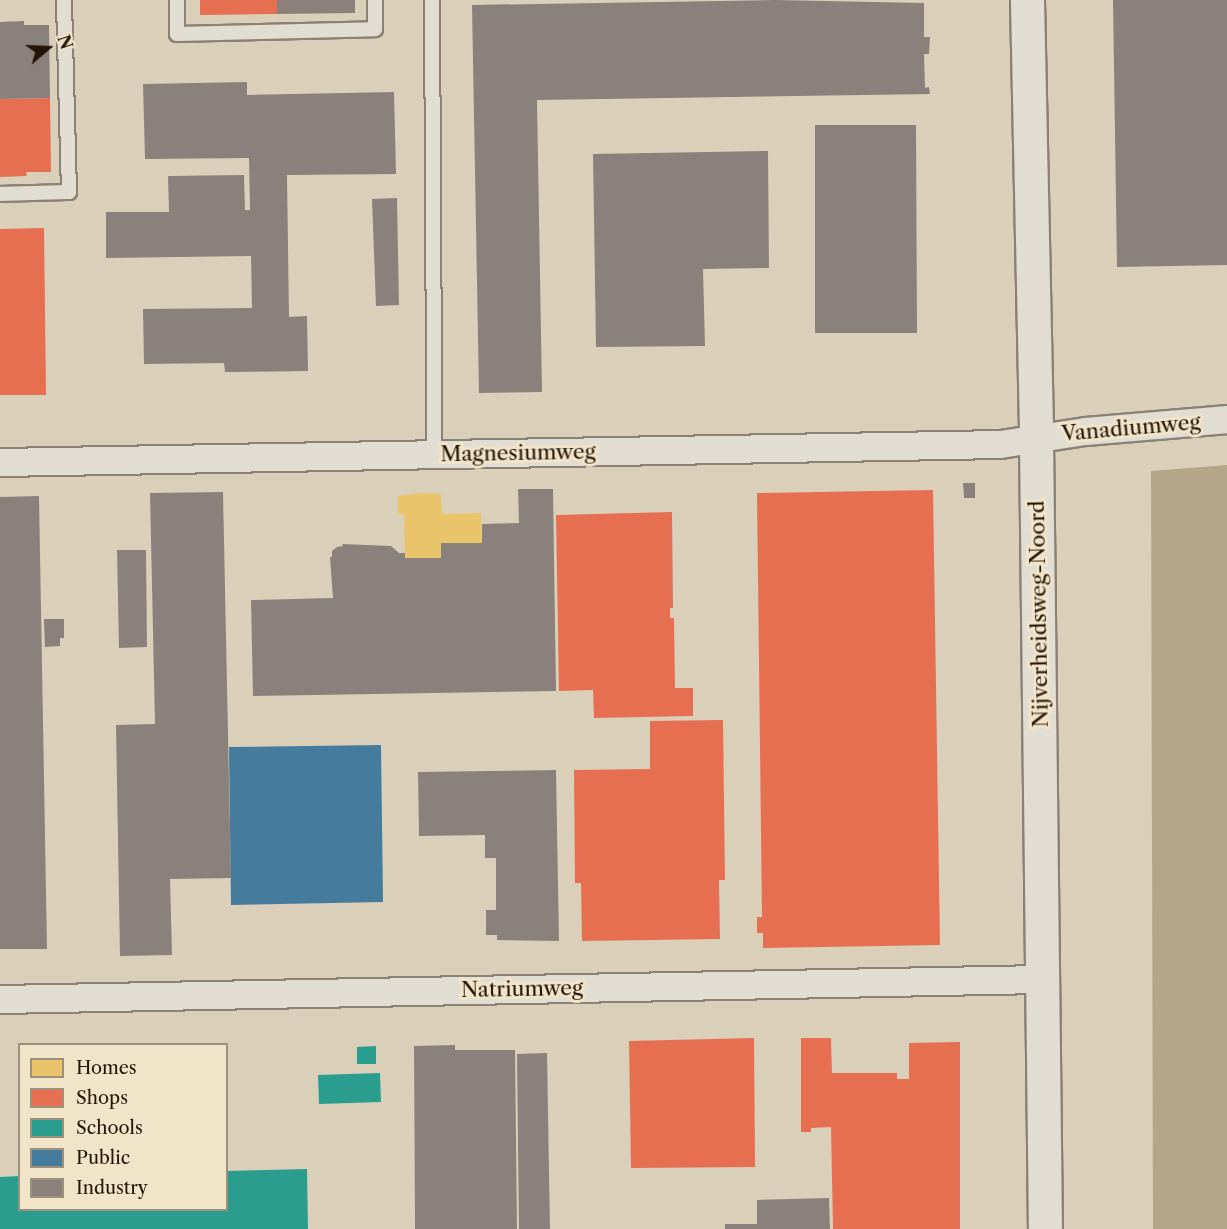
<!DOCTYPE html>
<html>
<head>
<meta charset="utf-8">
<style>
  body { margin:0 }
  #map { position:relative; width:1227px; height:1229px; overflow:hidden; background:#dad0ba; font-family:"Libre Caslon Text",serif }
  div>[style] { position:absolute }
  .water>* { inset:0; background:#b5a689 }
  .homes>* { inset:0; background:#e9c46a }
  .shops>* { inset:0; background:#e76f51 }
  .schools>* { inset:0; background:#2a9d8f }
  .public>* { inset:0; background:#457b9d }
  .industry>* { inset:0; background:#8a817c }
  .roads { filter:drop-shadow(2px 0 #8a8275) drop-shadow(-2px 0 #8a8275) drop-shadow(0 2px #8a8275) drop-shadow(0 -2px #8a8275) }
  .lane>* { height:14px; margin:-7px; padding:0 7px; transform-origin:7px; border-radius:7px; background:#e2ddd2 }
  .street>* { height:27px; margin:-13.5px; padding:0 13.5px; transform-origin:13.5px; border-radius:13.5px; background:#e2ddd2 }
  .secondary>* { height:33px; margin:-16.5px; padding:0 16.5px; transform-origin:16.5px; border-radius:16.5px; background:#e2ddd2 }
  span { translate:-50% -50%; white-space:nowrap; text-align:center; line-height:1.15; -webkit-text-stroke:6px #f0e4c9; paint-order:stroke }
  .street-label { font-size:21px; color:#241407 }
  .legend { position:absolute; left:18px; top:1043px; width:210px; height:168px; box-sizing:border-box; background:#f0e4c9; border:2px solid #9e917b; margin:0; padding:8px 10px; list-style:none; font-size:18px; color:#241407 }
  .legend li { display:flex; align-items:center; gap:12px; height:30px }
  .legend b { width:30px; border:2px solid #9e917b }
  .north { position:absolute; left:18px; top:18px; width:60px; height:60px; -webkit-text-stroke:4px #f0e4c9; paint-order:stroke; rotate:71deg; font-size:16px; font-weight:700; line-height:24px; text-align:center; color:#241407 }
  .north::after { content:''; display:block; margin:auto; width:21px; height:27px; background:#241407; clip-path:polygon(50% 0,100% 100%,50% 72%,0 100%) }
</style>
</head>
<body>
<div id="map">
  <div class="water">
    <div style="clip-path:polygon(1227px 465px,1227px 1229px,1153px 1229px,1151px 471px)"></div>
  </div>
  <div class="homes">
    <div style="clip-path:polygon(420px 493px,441px 494px,442px 514px,481px 513px,482px 543px,441px 543px,441px 558px,405px 558px,404px 514px,398px 514px,398px 496px)"></div>
  </div>
  <div class="shops">
    <div style="clip-path:polygon(200px 0,277px 0,277px 14px,200px 15px)"></div>
    <div style="clip-path:polygon(50px 98px,51px 172px,26px 172px,27px 176px,0 177px,0 99px)"></div>
    <div style="clip-path:polygon(44px 228px,46px 395px,0 395px,0 229px)"></div>
    <div style="clip-path:polygon(933px 490px,940px 945px,763px 948px,763px 933px,757px 933px,757px 917px,762px 917px,757px 493px)"></div>
    <div style="clip-path:polygon(672px 512px,673px 608px,670px 608px,670px 618px,674px 618px,675px 688px,693px 688px,693px 716px,594px 718px,593px 690px,559px 691px,556px 515px)"></div>
    <div style="clip-path:polygon(723px 720px,725px 880px,719px 880px,720px 939px,582px 941px,581px 883px,575px 883px,574px 770px,650px 769px,650px 721px)"></div>
    <div style="clip-path:polygon(754px 1038px,755px 1167px,631px 1168px,629px 1041px)"></div>
    <div style="clip-path:polygon(801px 1038px,831px 1038px,832px 1073px,897px 1073px,897px 1079px,909px 1079px,909px 1043px,960px 1042px,960px 1229px,833px 1229px,831px 1127px,811px 1128px,811px 1132px,801px 1132px)"></div>
  </div>
  <div class="schools">
    <div style="clip-path:polygon(376px 1046px,376px 1064px,357px 1064px,357px 1047px)"></div>
    <div style="clip-path:polygon(380px 1073px,381px 1102px,319px 1104px,318px 1075px)"></div>
    <div style="clip-path:polygon(307px 1169px,308px 1229px,0 1229px,0 1177px,20px 1176px,20px 1210px,226px 1210px,226px 1171px)"></div>
  </div>
  <div class="public">
    <div style="clip-path:polygon(381px 745px,383px 902px,231px 905px,229px 747px)"></div>
  </div>
  <div class="industry">
    <div style="clip-path:polygon(277px 0,355px 0,355px 13px,277px 14px)"></div>
    <div style="clip-path:polygon(775px 0,924px 3px,924px 37px,930px 37px,929px 54px,924px 54px,925px 88px,929px 87px,930px 94px,537px 100px,542px 392px,479px 393px,472px 5px)"></div>
    <div style="clip-path:polygon(1113px 0,1227px 0,1227px 265px,1117px 267px)"></div>
    <div style="clip-path:polygon(24px 21px,24px 25px,49px 25px,50px 98px,0 99px,0 22px)"></div>
    <div style="clip-path:polygon(247px 82px,247px 95px,394px 92px,396px 174px,287px 175px,289px 317px,307px 316px,308px 371px,225px 372px,224px 363px,144px 364px,143px 309px,252px 308px,251px 256px,106px 258px,106px 212px,169px 212px,168px 176px,244px 175px,245px 210px,250px 210px,249px 158px,145px 159px,143px 84px)"></div>
    <div style="clip-path:polygon(815px 125px,916px 125px,917px 333px,815px 333px)"></div>
    <div style="clip-path:polygon(768px 151px,769px 268px,703px 269px,705px 346px,596px 347px,593px 154px)"></div>
    <div style="clip-path:polygon(397px 198px,399px 305px,376px 306px,372px 199px)"></div>
    <div style="clip-path:polygon(963px 483px,975px 483px,975px 498px,964px 498px)"></div>
    <div style="clip-path:polygon(518px 489px,553px 489px,556px 691px,253px 696px,251px 600px,333px 598px,330px 557px,332px 557px,332px 551px,337px 547px,343px 546px,342px 544px,391px 546px,399px 553px,405px 553px,405px 558px,441px 558px,441px 543px,482px 543px,482px 524px,519px 523px)"></div>
    <div style="clip-path:polygon(223px 492px,231px 878px,170px 879px,172px 955px,120px 956px,116px 725px,155px 724px,150px 493px)"></div>
    <div style="clip-path:polygon(39px 496px,47px 949px,0 949px,0 497px)"></div>
    <div style="clip-path:polygon(117px 550px,146px 550px,147px 647px,119px 648px)"></div>
    <div style="clip-path:polygon(44px 619px,64px 619px,64px 638px,60px 638px,60px 646px,45px 647px)"></div>
    <div style="clip-path:polygon(556px 770px,559px 941px,497px 940px,497px 935px,486px 935px,486px 910px,496px 910px,496px 858px,485px 858px,485px 835px,419px 836px,418px 772px)"></div>
    <div style="clip-path:polygon(455px 1045px,455px 1050px,515px 1050px,517px 1229px,415px 1229px,414px 1046px)"></div>
    <div style="clip-path:polygon(547px 1053px,550px 1229px,519px 1229px,517px 1054px)"></div>
    <div style="clip-path:polygon(829px 1198px,830px 1229px,725px 1229px,725px 1224px,757px 1224px,757px 1200px)"></div>
  </div>
  <div class="roads">
    <div class="lane">
      <div style="left:177px;top:0;width:34px;rotate:90deg"></div>
      <div style="left:177px;top:34px;width:198px;rotate:-1.4deg"></div>
      <div style="left:375px;top:29px;width:29px;rotate:-90deg"></div>
      <div style="left:432px;top:0;width:455px;rotate:89.7deg"></div>
      <div style="left:0;top:194px;width:69px;rotate:-1.7deg"></div>
      <div style="left:69px;top:192px;width:192px;rotate:-91.5deg"></div>
    </div>
    <div class="street">
      <div style="left:0;top:462px;width:1000px;rotate:-1.03deg"></div>
      <div style="left:1000px;top:444px;width:86px;rotate:-8.7deg"></div>
      <div style="left:1085px;top:431px;width:143px;rotate:-4.8deg"></div>
      <div style="left:0;top:999px;width:1044px;rotate:-1.1deg"></div>
    </div>
    <div class="secondary">
      <div style="left:1027px;top:0;width:438px;rotate:88.8deg"></div>
      <div style="left:1036px;top:438px;width:791px;rotate:89.35deg"></div>
    </div>
  </div>
  <div class="street-label">
    <span style="left:1131px;top:428px;rotate:-5deg">Vanadiumweg</span>
    <span style="left:518px;top:453px;rotate:-1deg">Magnesiumweg</span>
    <span style="left:1039px;top:614px;rotate:-91deg">Nijverheidsweg-Noord</span>
    <span style="left:522px;top:989px;rotate:-1deg">Natriumweg</span>
  </div>
  <ul class="legend">
  <li><b style="height:16px;background:#e9c46a"></b>Homes</li>
  <li><b style="height:16px;background:#e76f51"></b>Shops</li>
  <li><b style="height:16px;background:#2a9d8f"></b>Schools</li>
  <li><b style="height:16px;background:#457b9d"></b>Public</li>
  <li><b style="height:16px;background:#8a817c"></b>Industry</li>
  </ul>
  <div class="north">N</div>
</div>
</body>
</html>
